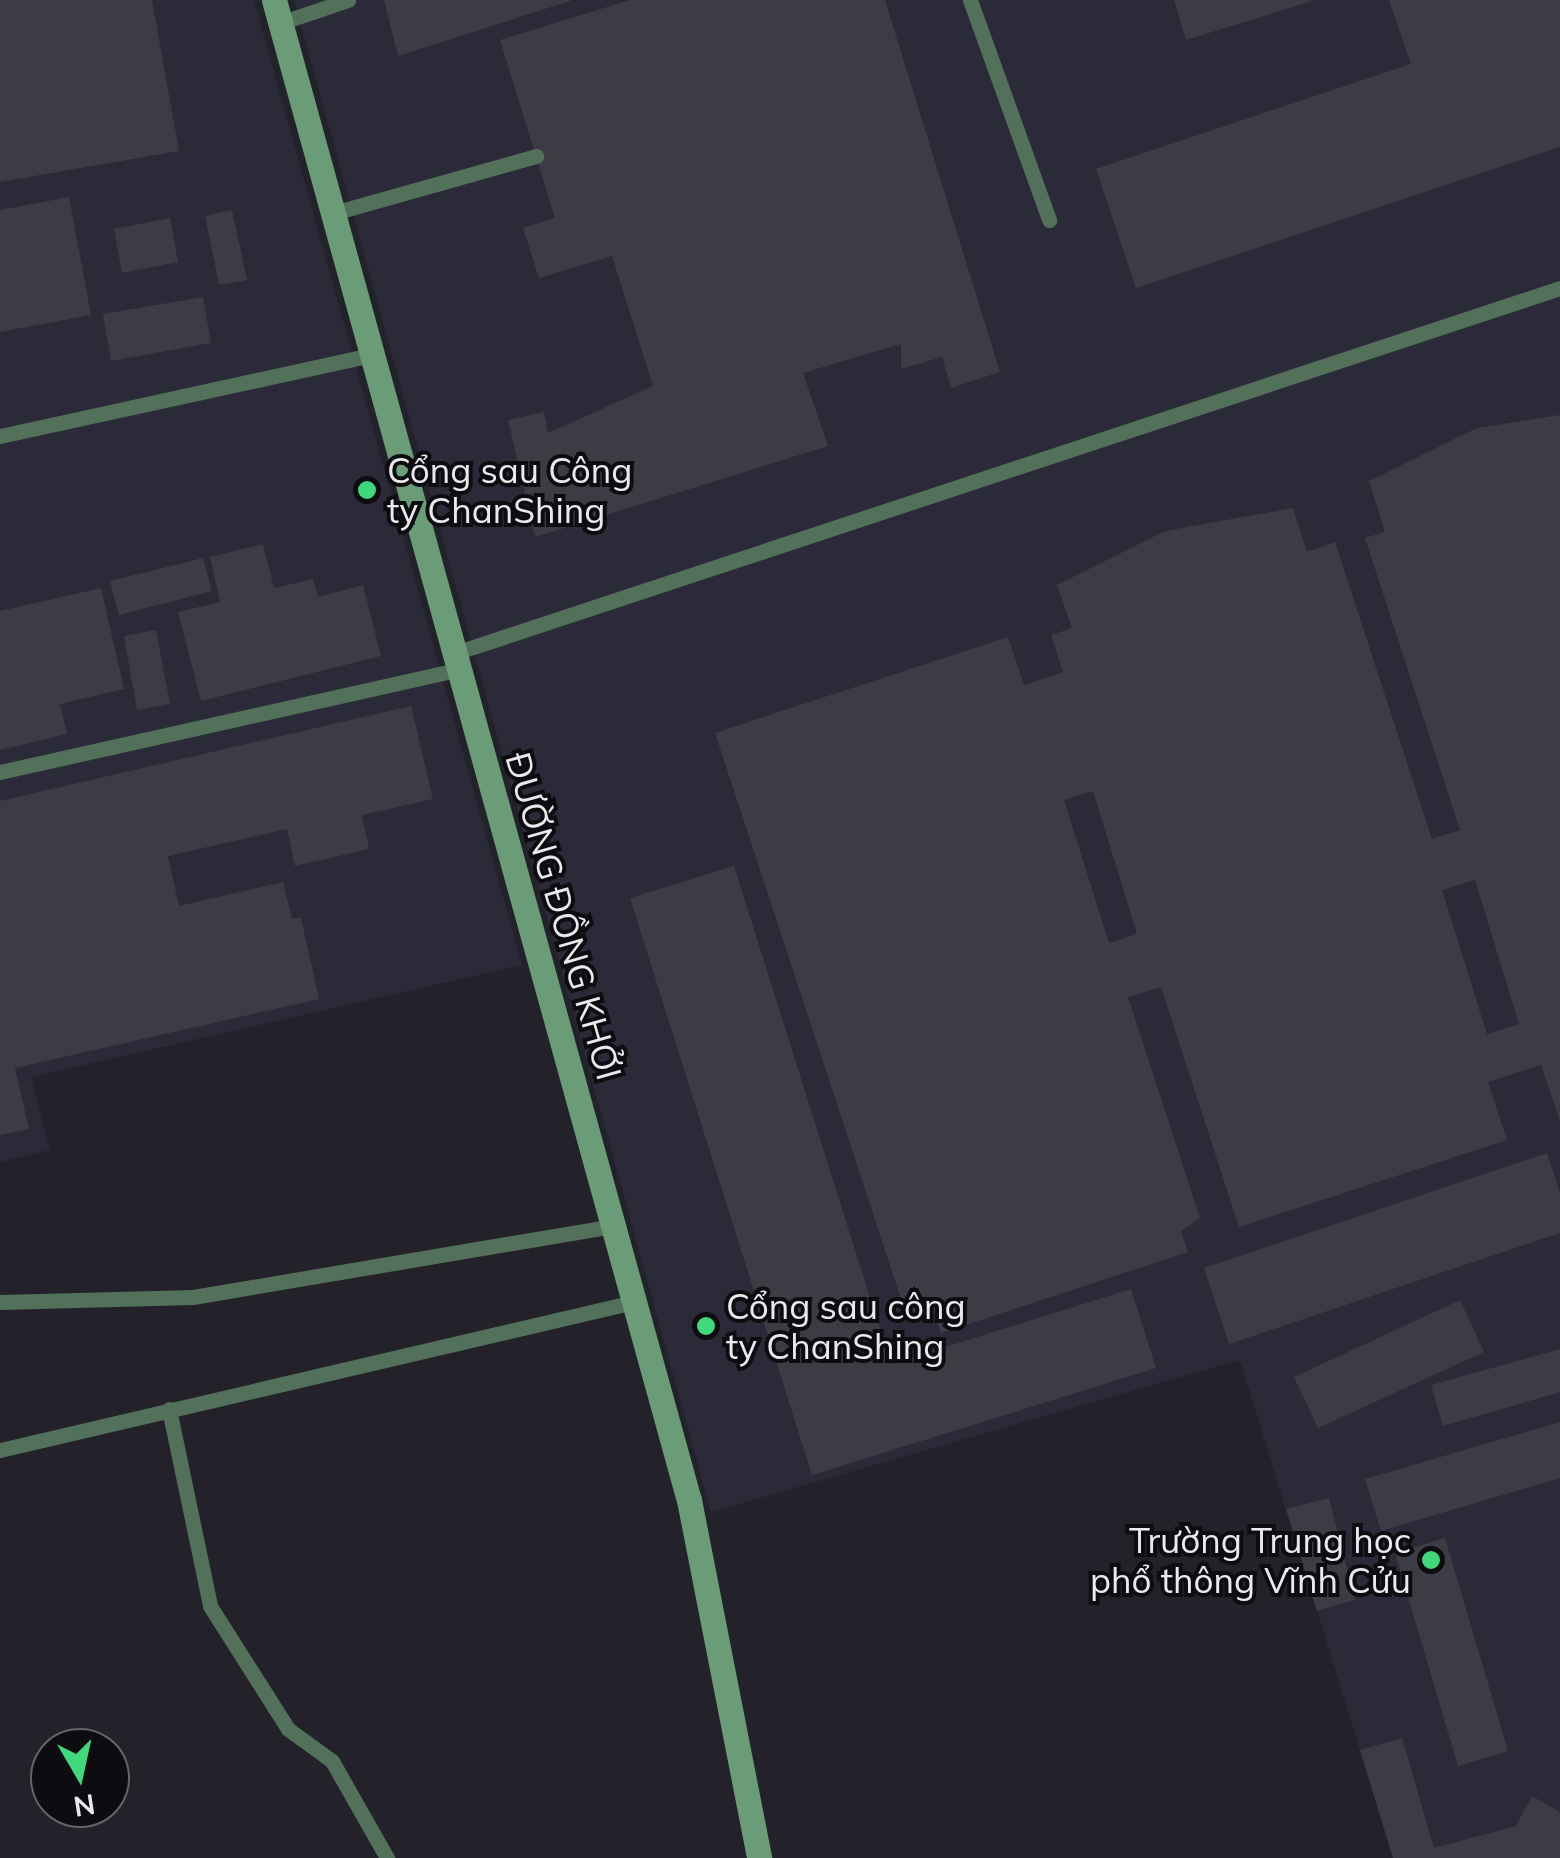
<!DOCTYPE html>
<html>
<head>
<meta charset="utf-8">
<style>
  body { margin:0 }
  #map { position:relative; width:1560px; height:1858px; overflow:hidden; background:#23222a; font-family:Mulish,sans-serif }
  div>[style] { position:absolute }
  .built>* { inset:0; background:#2b2a38 }
  .building>* { inset:0; background:#3c3c45 }
  .service>* { height:15px; margin:-7.5px; padding:0 7.5px; transform-origin:7.5px; border-radius:7.5px; background:#52705a }
  .secondary>* { height:25px; margin:-12.5px; padding:0 12.5px; transform-origin:12.5px; border-radius:12.5px; background:#6b9c78 }
  .dots>* { width:28px; height:28px; translate:-50% -50%; box-sizing:border-box; border:5px solid #0d0c10; border-radius:50% }
  span { translate:-50% -50%; white-space:nowrap; text-align:center; line-height:1.15; -webkit-text-stroke:8px #0d0c10; paint-order:stroke }
  .poi-label { font-size:35px; color:#e9e9ee }
  .left { translate:0 -50%; text-align:left }
  .right { translate:-100% -50%; text-align:right }
  .street-label { font-size:35px; color:#e9e9ee }
  .north { position:absolute; left:30px; top:1728px; width:100px; height:100px; box-sizing:border-box; background:#0d0c10; border:2px solid #656469; border-radius:50%; rotate:171deg; font-size:28px; font-weight:700; line-height:40px; text-align:center; color:#e9e9ee }
  .north::after { content:''; display:block; margin:auto; width:35px; height:45px; background:#41d77c; clip-path:polygon(50% 0,100% 100%,50% 72%,0 100%) }
</style>
</head>
<body>
<div id="map">
  <div class="built">
    <div style="clip-path:polygon(0 0,254px 0,522px 965px,31px 1077px,50px 1150px,0 1162px)"></div>
    <div style="clip-path:polygon(294px 0,1560px 0,1560px 1858px,1393px 1858px,1240px 1360px,711px 1512px)"></div>
  </div>
  <div class="building">
    <div style="clip-path:polygon(0 0,152px 0,179px 151px,0 182px)"></div>
    <div style="clip-path:polygon(384px 0,570px 0,570px 1px,398px 56px)"></div>
    <div style="clip-path:polygon(630px 0,885px 0,1000px 372px,951px 388px,942px 357px,901px 369px,901px 344px,803px 373px,828px 446px,535px 537px,508px 420px,544px 412px,548px 433px,653px 386px,612px 256px,539px 278px,523px 228px,555px 218px,500px 40px)"></div>
    <div style="clip-path:polygon(1174px 0,1311px 0,1312px 1px,1186px 40px)"></div>
    <div style="clip-path:polygon(1389px 0,1560px 0,1560px 147px,1136px 288px,1096px 169px,1411px 64px)"></div>
    <div style="clip-path:polygon(69px 197px,91px 315px,0 332px,0 210px)"></div>
    <div style="clip-path:polygon(232px 210px,247px 280px,219px 285px,205px 216px)"></div>
    <div style="clip-path:polygon(170px 218px,178px 262px,122px 273px,114px 229px)"></div>
    <div style="clip-path:polygon(203px 297px,211px 343px,111px 361px,103px 314px)"></div>
    <div style="clip-path:polygon(evenodd,1560px 415px,1560px 1121px,1541px 1065px,1488px 1082px,1507px 1140px,1239px 1227px,1161px 987px,1128px 997px,1200px 1218px,1181px 1231px,1188px 1252px,941px 1333px,934px 1312px,908px 1320px,715px 733px,1008px 637px,1024px 685px,1063px 672px,1051px 635px,1072px 628px,1057px 585px,1165px 531px,1293px 508px,1307px 552px,1335px 542px,1432px 839px,1460px 830px,1365px 538px,1385px 532px,1369px 481px,1477px 428px,1560px 415px,1093px 791px,1137px 934px,1109px 943px,1064px 800px,1093px 791px,1560px 415px,1475px 880px,1519px 1024px,1487px 1034px,1442px 890px,1475px 880px)"></div>
    <div style="clip-path:polygon(263px 544px,274px 588px,313px 579px,318px 597px,363px 585px,381px 656px,201px 701px,178px 612px,220px 602px,210px 557px)"></div>
    <div style="clip-path:polygon(203px 558px,212px 591px,119px 615px,110px 581px)"></div>
    <div style="clip-path:polygon(101px 588px,124px 689px,60px 704px,67px 734px,0 750px,0 611px)"></div>
    <div style="clip-path:polygon(156px 630px,170px 704px,137px 710px,124px 636px)"></div>
    <div style="clip-path:polygon(411px 706px,433px 799px,362px 815px,369px 849px,295px 866px,287px 829px,168px 856px,179px 906px,283px 882px,292px 919px,301px 918px,319px 999px,15px 1068px,29px 1129px,0 1135px,0 801px)"></div>
    <div style="clip-path:polygon(734px 866px,891px 1364px,1131px 1289px,1156px 1368px,812px 1475px,630px 898px)"></div>
    <div style="clip-path:polygon(1547px 1153px,1560px 1193px,1560px 1233px,1229px 1344px,1204px 1268px)"></div>
    <div style="clip-path:polygon(1460px 1300px,1484px 1352px,1318px 1428px,1294px 1377px)"></div>
    <div style="clip-path:polygon(1560px 1349px,1560px 1392px,1443px 1426px,1431px 1385px)"></div>
    <div style="clip-path:polygon(1560px 1422px,1560px 1478px,1381px 1531px,1365px 1479px)"></div>
    <div style="clip-path:polygon(1329px 1498px,1355px 1600px,1317px 1611px,1286px 1509px)"></div>
    <div style="clip-path:polygon(1445px 1538px,1508px 1751px,1458px 1766px,1395px 1553px)"></div>
    <div style="clip-path:polygon(1402px 1738px,1434px 1848px,1516px 1826px,1532px 1796px,1560px 1812px,1560px 1858px,1393px 1858px,1360px 1750px)"></div>
  </div>
  <div class="service">
    <div style="left:970px;top:0;width:234px;rotate:70.2deg"></div>
    <div style="left:280px;top:23px;width:72px;rotate:-18.7deg"></div>
    <div style="left:337px;top:212px;width:207px;rotate:-15.7deg"></div>
    <div style="left:0;top:436px;width:384px;rotate:-12.3deg"></div>
    <div style="left:455px;top:653px;width:1164px;rotate:-18.28deg"></div>
    <div style="left:0;top:772px;width:470px;rotate:-12.6deg"></div>
    <div style="left:0;top:1302px;width:193px;rotate:-1.5deg"></div>
    <div style="left:193px;top:1297px;width:427px;rotate:-9.6deg"></div>
    <div style="left:169px;top:1409px;width:201px;rotate:78.2deg"></div>
    <div style="left:210px;top:1606px;width:146px;rotate:57.6deg"></div>
    <div style="left:288px;top:1729px;width:54px;rotate:36deg"></div>
    <div style="left:332px;top:1761px;width:112px;rotate:60.4deg"></div>
    <div style="left:0;top:1450px;width:651px;rotate:-13.14deg"></div>
  </div>
  <div class="secondary">
    <div style="left:274px;top:0;width:1556px;rotate:74.54deg"></div>
    <div style="left:689px;top:1500px;width:365px;rotate:78.9deg"></div>
  </div>
  <div class="dots">
    <div style="left:367px;top:490px;background:#41d77c"></div>
    <div style="left:706px;top:1326px;background:#41d77c"></div>
    <div style="left:1431px;top:1560px;background:#41d77c"></div>
  </div>
  <div class="poi-label">
    <span class="left" style="left:387px;top:490px">Cổng sau Công<br>ty ChanShing</span>
    <span class="left" style="left:726px;top:1326px">Cổng sau công<br>ty ChanShing</span>
    <span class="right" style="left:1411px;top:1560px">Trường Trung học<br>phổ thông Vĩnh Cửu</span>
  </div>
  <div class="street-label">
    <span style="left:564px;top:916px;rotate:74deg">ĐƯỜNG ĐỒNG KHỞI</span>
  </div>
  <div class="north">N</div>
</div>
</body>
</html>
